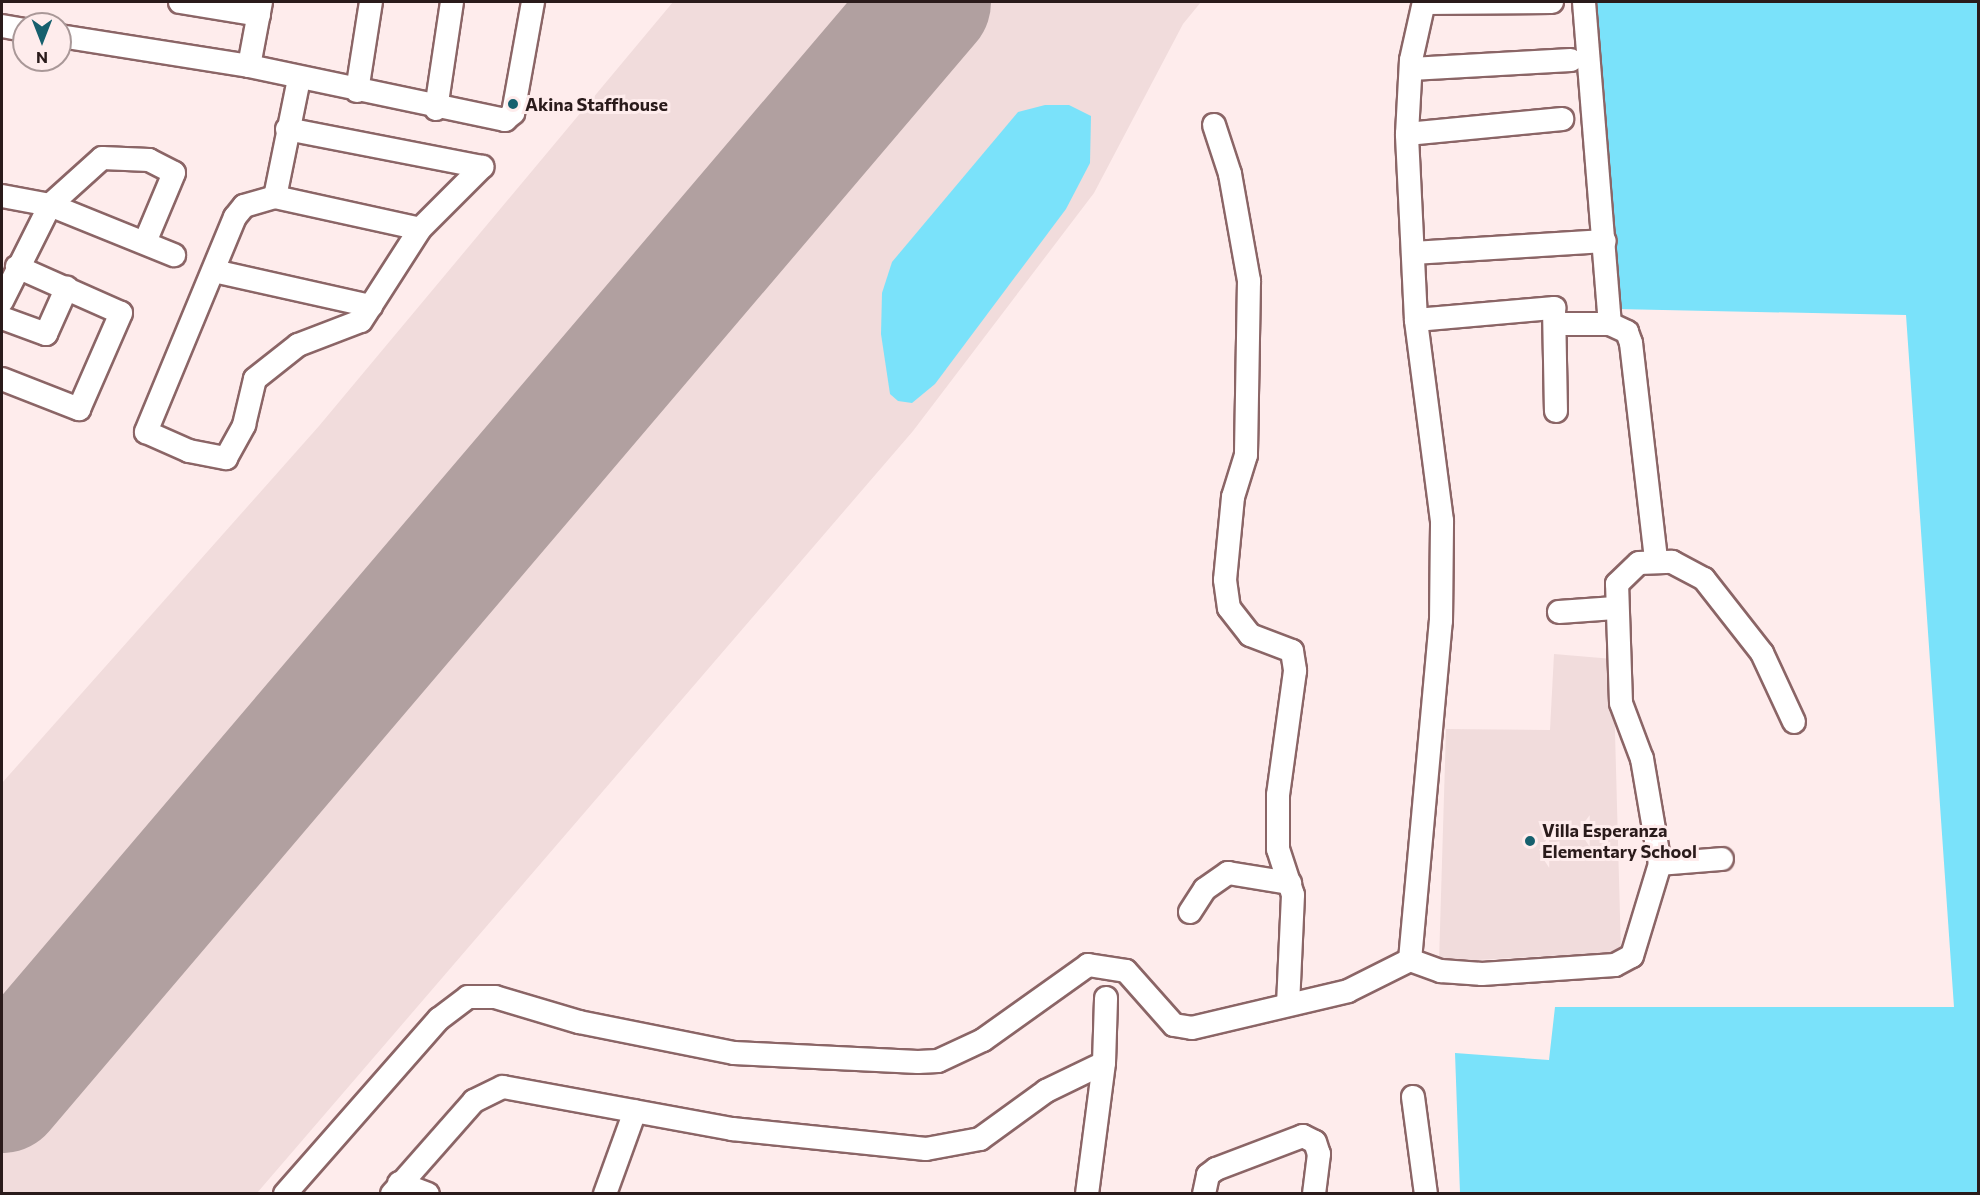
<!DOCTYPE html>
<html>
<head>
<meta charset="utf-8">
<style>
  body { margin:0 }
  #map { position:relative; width:1980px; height:1195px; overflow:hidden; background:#feecec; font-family:Commissioner,sans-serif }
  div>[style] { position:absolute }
  .built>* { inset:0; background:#f1dcdc }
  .water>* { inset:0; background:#7ae2fa }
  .runway>* { height:124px; margin:-62px; padding:0 62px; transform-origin:62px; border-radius:62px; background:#b1a0a0 }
  .roads { filter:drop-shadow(2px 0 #8b6566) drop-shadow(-2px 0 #8b6566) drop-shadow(0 2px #8b6566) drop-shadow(0 -2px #8b6566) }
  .street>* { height:22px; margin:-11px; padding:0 11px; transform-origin:11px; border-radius:11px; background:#fff }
  .dots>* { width:16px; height:16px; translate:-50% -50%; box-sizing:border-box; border:3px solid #feecec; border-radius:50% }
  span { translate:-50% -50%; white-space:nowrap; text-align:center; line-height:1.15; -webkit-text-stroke:6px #feecec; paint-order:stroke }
  .poi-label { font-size:18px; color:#2a1b1b; font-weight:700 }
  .left { translate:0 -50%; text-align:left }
  .frame { position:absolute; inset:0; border:3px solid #2a1b1b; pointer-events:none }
  .north { position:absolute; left:12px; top:12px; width:60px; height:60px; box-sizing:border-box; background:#feecec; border:2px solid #a99898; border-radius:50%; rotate:180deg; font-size:16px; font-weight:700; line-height:24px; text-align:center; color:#2a1b1b }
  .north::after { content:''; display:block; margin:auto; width:21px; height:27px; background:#16606e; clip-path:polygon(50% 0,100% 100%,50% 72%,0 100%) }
</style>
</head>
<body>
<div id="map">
  <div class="built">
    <div style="clip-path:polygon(673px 2px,1201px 2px,1183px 24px,1094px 193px,913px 431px,257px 1193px,2px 1194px,2px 783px,319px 426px)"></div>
    <div style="clip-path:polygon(1554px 654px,1613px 659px,1621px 952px,1439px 962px,1446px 729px,1550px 730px)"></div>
  </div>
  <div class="water">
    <div style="clip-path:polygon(1589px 2px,1978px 2px,1978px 1193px,1460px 1193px,1455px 1053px,1549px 1060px,1555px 1007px,1954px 1007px,1906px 315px,1616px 309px)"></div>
    <div style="clip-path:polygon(1045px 105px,1069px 105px,1091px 116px,1090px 163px,1066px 209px,935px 384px,912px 403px,898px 401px,890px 394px,881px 334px,882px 293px,892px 262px,1018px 112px)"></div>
  </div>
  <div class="runway">
    <div style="left:2px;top:1091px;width:1430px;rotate:-49.59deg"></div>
  </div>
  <div class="roads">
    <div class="street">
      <div style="left:180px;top:2px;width:80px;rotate:9.3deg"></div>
      <div style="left:1584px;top:2px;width:323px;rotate:85.4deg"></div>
      <div style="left:1425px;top:3px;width:127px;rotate:-0.5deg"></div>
      <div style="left:2px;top:26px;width:22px;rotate:10deg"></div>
      <div style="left:60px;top:36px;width:191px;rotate:9deg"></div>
      <div style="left:249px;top:66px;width:262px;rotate:11.9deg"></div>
      <div style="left:505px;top:120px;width:11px;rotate:-41deg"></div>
      <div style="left:513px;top:113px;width:113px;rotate:-79.8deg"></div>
      <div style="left:249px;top:66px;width:65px;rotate:-79.4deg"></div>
      <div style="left:1411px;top:69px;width:160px;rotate:-3.2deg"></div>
      <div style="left:299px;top:79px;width:120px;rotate:101.5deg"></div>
      <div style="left:275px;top:197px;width:32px;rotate:164deg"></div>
      <div style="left:244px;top:206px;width:14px;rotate:129deg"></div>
      <div style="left:235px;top:217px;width:233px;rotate:112.5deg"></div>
      <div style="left:146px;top:432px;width:47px;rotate:23.8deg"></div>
      <div style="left:189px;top:451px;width:38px;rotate:11deg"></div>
      <div style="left:226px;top:458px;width:38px;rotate:-61deg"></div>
      <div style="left:244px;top:425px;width:47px;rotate:-76.6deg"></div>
      <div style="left:255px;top:379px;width:55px;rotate:-38.3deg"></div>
      <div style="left:298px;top:345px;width:67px;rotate:-20.9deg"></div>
      <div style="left:361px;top:321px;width:109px;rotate:-57.3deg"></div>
      <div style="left:420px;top:229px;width:88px;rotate:-45deg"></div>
      <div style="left:357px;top:91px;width:90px;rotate:-81.1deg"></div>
      <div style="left:436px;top:109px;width:108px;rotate:-81.5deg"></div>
      <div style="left:1214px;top:125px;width:52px;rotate:71.9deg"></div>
      <div style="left:1230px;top:174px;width:109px;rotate:79.9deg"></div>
      <div style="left:1249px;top:281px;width:174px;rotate:91deg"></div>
      <div style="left:1246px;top:455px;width:44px;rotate:107.2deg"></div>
      <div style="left:1233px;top:497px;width:83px;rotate:95.5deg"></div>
      <div style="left:1225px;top:580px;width:28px;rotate:82deg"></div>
      <div style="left:1229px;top:608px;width:34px;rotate:52deg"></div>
      <div style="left:1250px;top:635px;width:45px;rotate:20.9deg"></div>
      <div style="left:1292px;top:651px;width:20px;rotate:81deg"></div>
      <div style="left:1295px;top:671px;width:125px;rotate:97.8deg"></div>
      <div style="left:1278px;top:795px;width:54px;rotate:90deg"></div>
      <div style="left:1278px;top:849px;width:48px;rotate:71.9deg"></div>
      <div style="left:1293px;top:895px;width:109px;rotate:92.6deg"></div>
      <div style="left:287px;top:129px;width:199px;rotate:11deg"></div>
      <div style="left:1407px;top:134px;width:156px;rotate:-5.5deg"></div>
      <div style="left:2px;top:196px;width:49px;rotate:10.6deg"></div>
      <div style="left:50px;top:205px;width:134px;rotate:22deg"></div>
      <div style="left:275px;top:197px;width:148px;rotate:12.4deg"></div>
      <div style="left:1413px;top:253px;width:192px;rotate:-3.6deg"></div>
      <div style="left:214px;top:271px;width:161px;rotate:12.6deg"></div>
      <div style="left:2px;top:301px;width:107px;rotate:-63.4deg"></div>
      <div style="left:50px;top:205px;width:70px;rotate:-42.1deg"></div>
      <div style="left:102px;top:158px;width:47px;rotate:2.4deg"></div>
      <div style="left:149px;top:160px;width:28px;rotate:27deg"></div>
      <div style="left:174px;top:173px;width:75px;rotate:112.8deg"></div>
      <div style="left:2px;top:318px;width:47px;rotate:20deg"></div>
      <div style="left:46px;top:334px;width:51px;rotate:-65.9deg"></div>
      <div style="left:1416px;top:320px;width:139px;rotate:-5deg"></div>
      <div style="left:1554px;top:308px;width:103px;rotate:88.9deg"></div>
      <div style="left:1557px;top:324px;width:53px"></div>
      <div style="left:1610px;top:324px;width:19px;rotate:25deg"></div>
      <div style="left:1627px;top:332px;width:12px;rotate:70deg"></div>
      <div style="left:1631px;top:343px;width:218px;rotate:83.4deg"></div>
      <div style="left:2px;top:379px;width:83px;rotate:21.3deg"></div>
      <div style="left:79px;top:409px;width:105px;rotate:-66.4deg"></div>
      <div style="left:121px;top:313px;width:114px;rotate:-156.1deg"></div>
      <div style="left:1559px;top:612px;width:56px;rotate:-4.1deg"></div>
      <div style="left:1660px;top:864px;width:62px;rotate:-4.6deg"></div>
      <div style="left:1190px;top:912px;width:27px;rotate:-57deg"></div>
      <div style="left:1205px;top:889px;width:28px;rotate:-35deg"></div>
      <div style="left:1228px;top:873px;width:63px;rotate:9.2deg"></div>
      <div style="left:1410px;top:960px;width:340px;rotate:-84.8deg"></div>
      <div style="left:1441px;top:621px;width:100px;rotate:-89.4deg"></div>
      <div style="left:1442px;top:521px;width:203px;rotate:-97.4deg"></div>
      <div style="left:1416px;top:320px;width:186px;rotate:-92.8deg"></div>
      <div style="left:1407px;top:134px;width:74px;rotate:-86.9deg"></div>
      <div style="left:1411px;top:60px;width:59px;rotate:-77.4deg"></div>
      <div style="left:1413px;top:1097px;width:98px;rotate:82.4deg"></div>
      <div style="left:399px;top:1183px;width:31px;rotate:21deg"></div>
      <div style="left:285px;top:1194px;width:233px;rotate:-48.7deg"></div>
      <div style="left:439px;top:1019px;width:36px;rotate:-37deg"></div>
      <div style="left:468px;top:997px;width:27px"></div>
      <div style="left:495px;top:997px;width:88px;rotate:16.6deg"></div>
      <div style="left:579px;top:1022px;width:158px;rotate:11.3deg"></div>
      <div style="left:734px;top:1053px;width:184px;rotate:2.8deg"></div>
      <div style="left:918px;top:1062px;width:20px;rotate:-3deg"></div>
      <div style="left:938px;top:1061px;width:50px;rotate:-25deg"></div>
      <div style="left:983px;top:1040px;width:129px;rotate:-35.5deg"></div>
      <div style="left:1088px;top:965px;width:38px;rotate:9deg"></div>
      <div style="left:1126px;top:971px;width:72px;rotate:48.4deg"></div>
      <div style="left:1174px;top:1025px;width:18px;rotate:9deg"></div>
      <div style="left:1192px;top:1028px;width:160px;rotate:-13.3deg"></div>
      <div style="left:1348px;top:991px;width:69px;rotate:-26.6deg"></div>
      <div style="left:1410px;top:960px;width:33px;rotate:20deg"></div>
      <div style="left:1441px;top:971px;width:41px;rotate:4.2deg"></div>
      <div style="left:1482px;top:974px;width:133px;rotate:-3.9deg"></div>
      <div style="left:1615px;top:965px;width:19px;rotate:-28deg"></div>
      <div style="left:1632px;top:956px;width:96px;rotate:-73.1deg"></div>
      <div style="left:1660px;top:864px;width:107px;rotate:-99.7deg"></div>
      <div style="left:1642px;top:759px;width:60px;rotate:-110.6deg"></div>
      <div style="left:1621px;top:703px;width:119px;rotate:-91.9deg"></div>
      <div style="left:1617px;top:584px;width:30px;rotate:-44deg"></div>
      <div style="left:1639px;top:563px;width:33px;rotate:-2deg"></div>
      <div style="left:1672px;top:562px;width:36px;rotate:28deg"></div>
      <div style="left:1704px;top:579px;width:94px;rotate:51.9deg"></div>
      <div style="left:1762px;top:653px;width:76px;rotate:65.1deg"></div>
      <div style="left:392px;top:1194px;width:124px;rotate:-48.6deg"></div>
      <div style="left:474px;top:1101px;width:32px;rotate:-26deg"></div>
      <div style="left:503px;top:1087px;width:233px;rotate:10.4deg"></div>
      <div style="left:732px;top:1129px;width:195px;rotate:5.9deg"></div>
      <div style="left:926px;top:1149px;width:55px;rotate:-10.5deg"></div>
      <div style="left:980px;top:1139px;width:82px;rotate:-36deg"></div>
      <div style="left:1046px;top:1091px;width:64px;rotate:-25.8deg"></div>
      <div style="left:605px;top:1194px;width:88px;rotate:-70.1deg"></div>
      <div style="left:1087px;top:1194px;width:132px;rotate:-82.6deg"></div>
      <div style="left:1104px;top:1063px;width:65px;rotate:-88.2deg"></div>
      <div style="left:1204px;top:1194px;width:19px;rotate:-78deg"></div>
      <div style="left:1208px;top:1175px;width:10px;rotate:-37deg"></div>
      <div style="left:1216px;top:1169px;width:93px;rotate:-20.8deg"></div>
      <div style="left:1303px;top:1136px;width:13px;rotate:27deg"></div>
      <div style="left:1315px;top:1142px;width:13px;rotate:72deg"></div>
      <div style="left:1319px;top:1154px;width:40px;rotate:97.1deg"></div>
    </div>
  </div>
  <div class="dots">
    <div style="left:513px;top:104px;background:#16606e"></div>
    <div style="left:1530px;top:841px;background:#16606e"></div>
  </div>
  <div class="poi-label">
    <span class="left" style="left:525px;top:104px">Akina Staffhouse</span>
    <span class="left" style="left:1542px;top:841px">Villa Esperanza<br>Elementary School</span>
  </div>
  <div class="frame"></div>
  <div class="north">N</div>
</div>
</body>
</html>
